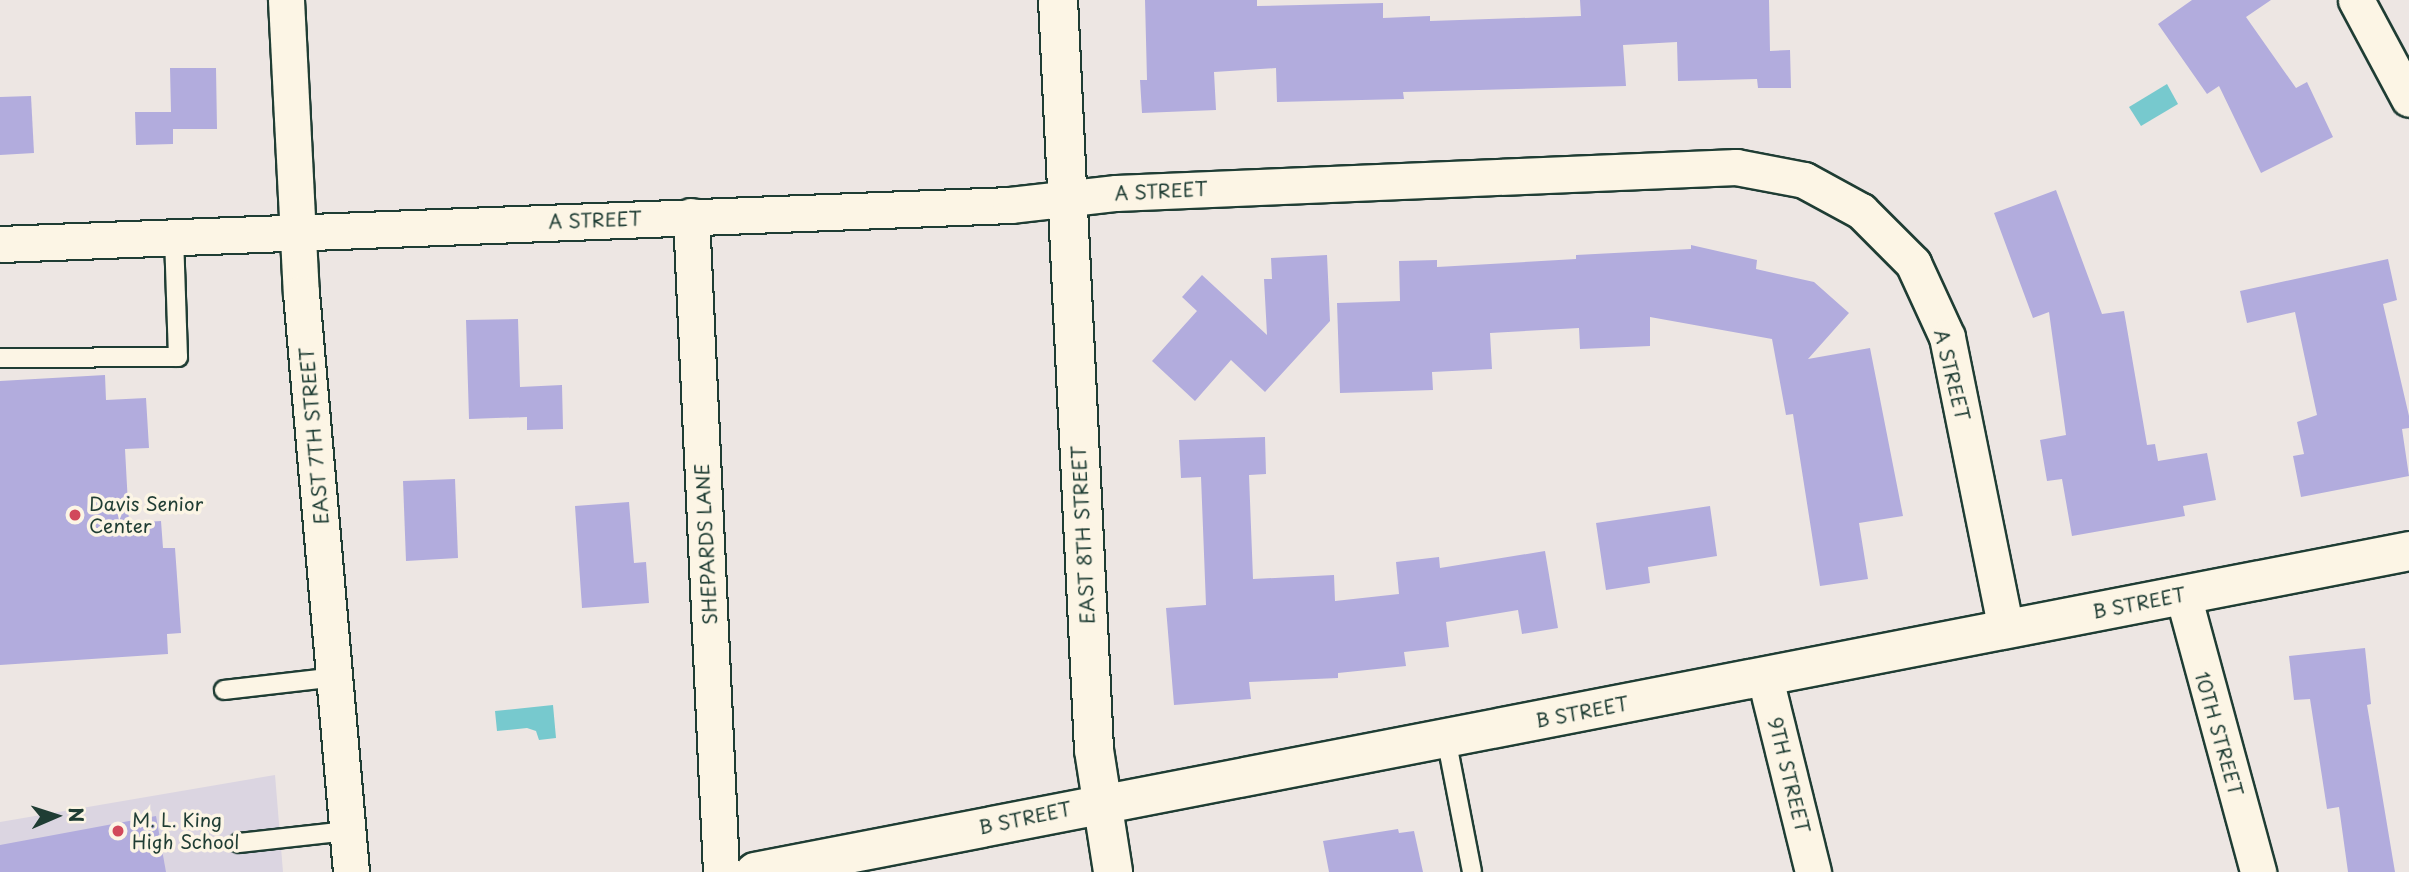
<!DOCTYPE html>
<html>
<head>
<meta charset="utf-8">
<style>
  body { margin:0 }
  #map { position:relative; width:2409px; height:872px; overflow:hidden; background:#ede6e3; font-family:"Playpen Sans",sans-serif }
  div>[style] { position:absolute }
  .built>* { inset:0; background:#dbd5e1 }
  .water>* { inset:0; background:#77c9ce }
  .building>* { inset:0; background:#b2acdd }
  .roads { filter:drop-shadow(2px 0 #1f3d34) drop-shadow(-2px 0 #1f3d34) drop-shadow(0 2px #1f3d34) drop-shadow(0 -2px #1f3d34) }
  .service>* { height:18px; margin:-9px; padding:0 9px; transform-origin:9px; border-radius:9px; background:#fcf5e5 }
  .minor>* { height:35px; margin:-17.5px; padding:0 17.5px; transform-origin:17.5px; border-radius:17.5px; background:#fcf5e5 }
  .tertiary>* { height:38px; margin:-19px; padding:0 19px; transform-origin:19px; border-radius:19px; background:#fcf5e5 }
  .dots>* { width:19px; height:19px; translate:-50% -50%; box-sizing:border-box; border:4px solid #fcf5e5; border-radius:50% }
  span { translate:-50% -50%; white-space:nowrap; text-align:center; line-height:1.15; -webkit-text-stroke:7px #fcf5e5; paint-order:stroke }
  .street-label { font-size:19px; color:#1f3d34 }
  .poi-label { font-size:19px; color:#1f3d34 }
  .left { translate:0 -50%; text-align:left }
  .north { position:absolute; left:21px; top:781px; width:70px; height:70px; -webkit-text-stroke:5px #fcf5e5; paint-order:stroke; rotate:87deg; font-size:19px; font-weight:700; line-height:28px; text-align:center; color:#1f3d34 }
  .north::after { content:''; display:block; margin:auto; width:24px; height:32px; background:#1f3d34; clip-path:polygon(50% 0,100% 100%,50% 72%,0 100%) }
</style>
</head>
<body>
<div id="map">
  <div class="built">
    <div style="clip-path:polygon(275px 775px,283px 872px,0 872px,0 822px)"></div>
  </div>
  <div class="water">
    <div style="clip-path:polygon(2167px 84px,2178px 104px,2141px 126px,2129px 107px)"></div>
    <div style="clip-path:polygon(553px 705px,556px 738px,539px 740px,536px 731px,527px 728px,497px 731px,495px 711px)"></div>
  </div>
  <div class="building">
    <div style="clip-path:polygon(1145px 0,1257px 0,1257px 6px,1383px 3px,1383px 18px,1430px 16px,1430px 21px,1581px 16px,1580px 0,1769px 0,1770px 51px,1790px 50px,1791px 88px,1758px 88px,1757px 79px,1678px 81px,1677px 42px,1623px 45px,1626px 86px,1403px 92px,1404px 99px,1277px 102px,1276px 68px,1214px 72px,1216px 110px,1142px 113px,1140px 80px,1147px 80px)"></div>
    <div style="clip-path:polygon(2192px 0,2271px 0,2246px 17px,2296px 88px,2307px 82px,2333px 137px,2261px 173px,2219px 86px,2207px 94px,2158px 24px)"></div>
    <div style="clip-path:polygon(170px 68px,216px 68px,217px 129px,173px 129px,173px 144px,136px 145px,135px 112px,171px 112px)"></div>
    <div style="clip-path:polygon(31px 96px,34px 153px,0 155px,0 97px)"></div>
    <div style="clip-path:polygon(2056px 190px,2102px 314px,2124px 311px,2147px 445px,2155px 444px,2158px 461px,2207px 453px,2216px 500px,2183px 506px,2185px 516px,2072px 536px,2062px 479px,2047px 481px,2040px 440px,2066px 435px,2049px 312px,2033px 318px,1994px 213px)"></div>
    <div style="clip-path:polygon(1691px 245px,1757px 260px,1756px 269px,1814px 282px,1849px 313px,1808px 359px,1870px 348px,1903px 516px,1859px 523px,1868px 579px,1820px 586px,1793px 414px,1786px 415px,1772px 339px,1650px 317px,1650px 346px,1580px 349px,1579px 328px,1490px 333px,1492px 369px,1432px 372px,1433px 390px,1340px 393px,1337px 303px,1400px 301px,1399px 261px,1437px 260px,1437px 267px,1576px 259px,1576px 255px,1691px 249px)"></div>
    <div style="clip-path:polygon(1327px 255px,1330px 321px,1265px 392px,1231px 360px,1195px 401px,1152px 361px,1197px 311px,1182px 297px,1202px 275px,1267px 335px,1264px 279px,1272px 279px,1271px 258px)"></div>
    <div style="clip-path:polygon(2388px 259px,2397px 300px,2383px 304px,2409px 416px,2409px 428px,2402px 429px,2409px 476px,2301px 497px,2293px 456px,2304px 454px,2297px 422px,2317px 415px,2295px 312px,2247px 323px,2240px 291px)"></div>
    <div style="clip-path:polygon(518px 319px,520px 387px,562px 385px,563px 429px,527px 430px,527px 417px,469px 419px,466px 320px)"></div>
    <div style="clip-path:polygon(105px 375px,106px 400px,146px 398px,149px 448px,125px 449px,129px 523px,161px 521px,163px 548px,175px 548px,181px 633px,167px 634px,168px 654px,0 665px,0 381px)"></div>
    <div style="clip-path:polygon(1265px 437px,1266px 474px,1249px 475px,1253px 579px,1334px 575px,1335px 601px,1399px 594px,1396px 562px,1439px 557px,1440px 568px,1545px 551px,1558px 628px,1522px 634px,1518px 610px,1446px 622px,1449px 647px,1404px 652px,1406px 666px,1338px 673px,1338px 678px,1249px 682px,1251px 699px,1174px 705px,1166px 608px,1206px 605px,1201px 477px,1181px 478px,1179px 440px)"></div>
    <div style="clip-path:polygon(455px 479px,458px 558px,406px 561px,403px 481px)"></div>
    <div style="clip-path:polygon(629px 502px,634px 563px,646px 562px,649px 603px,582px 608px,575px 506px)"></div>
    <div style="clip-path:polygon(1710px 506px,1717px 556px,1648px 567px,1650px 583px,1606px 590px,1596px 523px)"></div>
    <div style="clip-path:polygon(2365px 648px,2371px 704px,2367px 705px,2395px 872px,2348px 872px,2339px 807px,2327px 809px,2310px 699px,2294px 700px,2289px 656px)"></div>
    <div style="clip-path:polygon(156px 816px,166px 872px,0 872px,0 845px)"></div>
    <div style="clip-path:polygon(1398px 829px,1399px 833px,1414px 831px,1423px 872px,1329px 872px,1323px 841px)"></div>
  </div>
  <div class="roads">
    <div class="service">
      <div style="left:0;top:358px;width:178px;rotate:-0.3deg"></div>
      <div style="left:178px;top:357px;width:120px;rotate:-91.9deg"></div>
      <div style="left:224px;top:690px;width:113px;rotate:-6.6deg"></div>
      <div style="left:1446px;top:738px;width:136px;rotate:79deg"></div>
      <div style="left:239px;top:843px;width:109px;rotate:-6.3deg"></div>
    </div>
    <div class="minor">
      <div style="left:286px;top:0;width:293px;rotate:87.1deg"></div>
      <div style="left:301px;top:293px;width:581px;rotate:85.06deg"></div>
      <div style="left:2356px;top:0;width:112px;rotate:61.8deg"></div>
      <div style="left:691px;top:216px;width:657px;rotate:87.38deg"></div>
      <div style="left:0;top:244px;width:1011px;rotate:-2.21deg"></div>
      <div style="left:1010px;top:205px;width:107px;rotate:-6.5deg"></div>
      <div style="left:1116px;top:193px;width:621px;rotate:-2.4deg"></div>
      <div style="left:1736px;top:167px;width:69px;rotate:10.8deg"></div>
      <div style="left:1804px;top:180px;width:65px;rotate:28.5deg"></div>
      <div style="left:1861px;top:211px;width:74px;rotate:45deg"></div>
      <div style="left:1913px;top:263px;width:81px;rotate:65.3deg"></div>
      <div style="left:1947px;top:337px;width:298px;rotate:78.6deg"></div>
      <div style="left:2183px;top:595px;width:287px;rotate:74.8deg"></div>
      <div style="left:1765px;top:678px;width:200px;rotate:76.1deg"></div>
    </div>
    <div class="tertiary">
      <div style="left:1058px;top:0;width:751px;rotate:87.25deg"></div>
      <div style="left:1094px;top:750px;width:123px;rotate:81.1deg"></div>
      <div style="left:755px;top:872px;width:1685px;rotate:-10.98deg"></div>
    </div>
  </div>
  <div class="dots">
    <div style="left:75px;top:515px;background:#d1495b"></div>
    <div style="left:118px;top:831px;background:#d1495b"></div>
  </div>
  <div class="street-label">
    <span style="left:1161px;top:191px;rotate:-3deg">A STREET</span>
    <span style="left:595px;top:220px;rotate:-2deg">A STREET</span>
    <span style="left:1952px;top:375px;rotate:76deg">A STREET</span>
    <span style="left:314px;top:436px;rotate:-95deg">EAST 7TH STREET</span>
    <span style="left:1083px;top:535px;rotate:-93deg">EAST 8TH STREET</span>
    <span style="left:706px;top:544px;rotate:-93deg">SHEPARDS LANE</span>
    <span style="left:2139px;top:603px;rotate:-11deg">B STREET</span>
    <span style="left:1582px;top:712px;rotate:-11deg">B STREET</span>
    <span style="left:2219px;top:734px;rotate:74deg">10TH STREET</span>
    <span style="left:1789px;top:775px;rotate:76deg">9TH STREET</span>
    <span style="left:1025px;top:818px;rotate:-12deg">B STREET</span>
  </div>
  <div class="poi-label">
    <span class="left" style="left:89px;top:515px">Davis Senior<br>Center</span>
    <span class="left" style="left:132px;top:831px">M. L. King<br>High School</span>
  </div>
  <div class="north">N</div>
</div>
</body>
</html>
